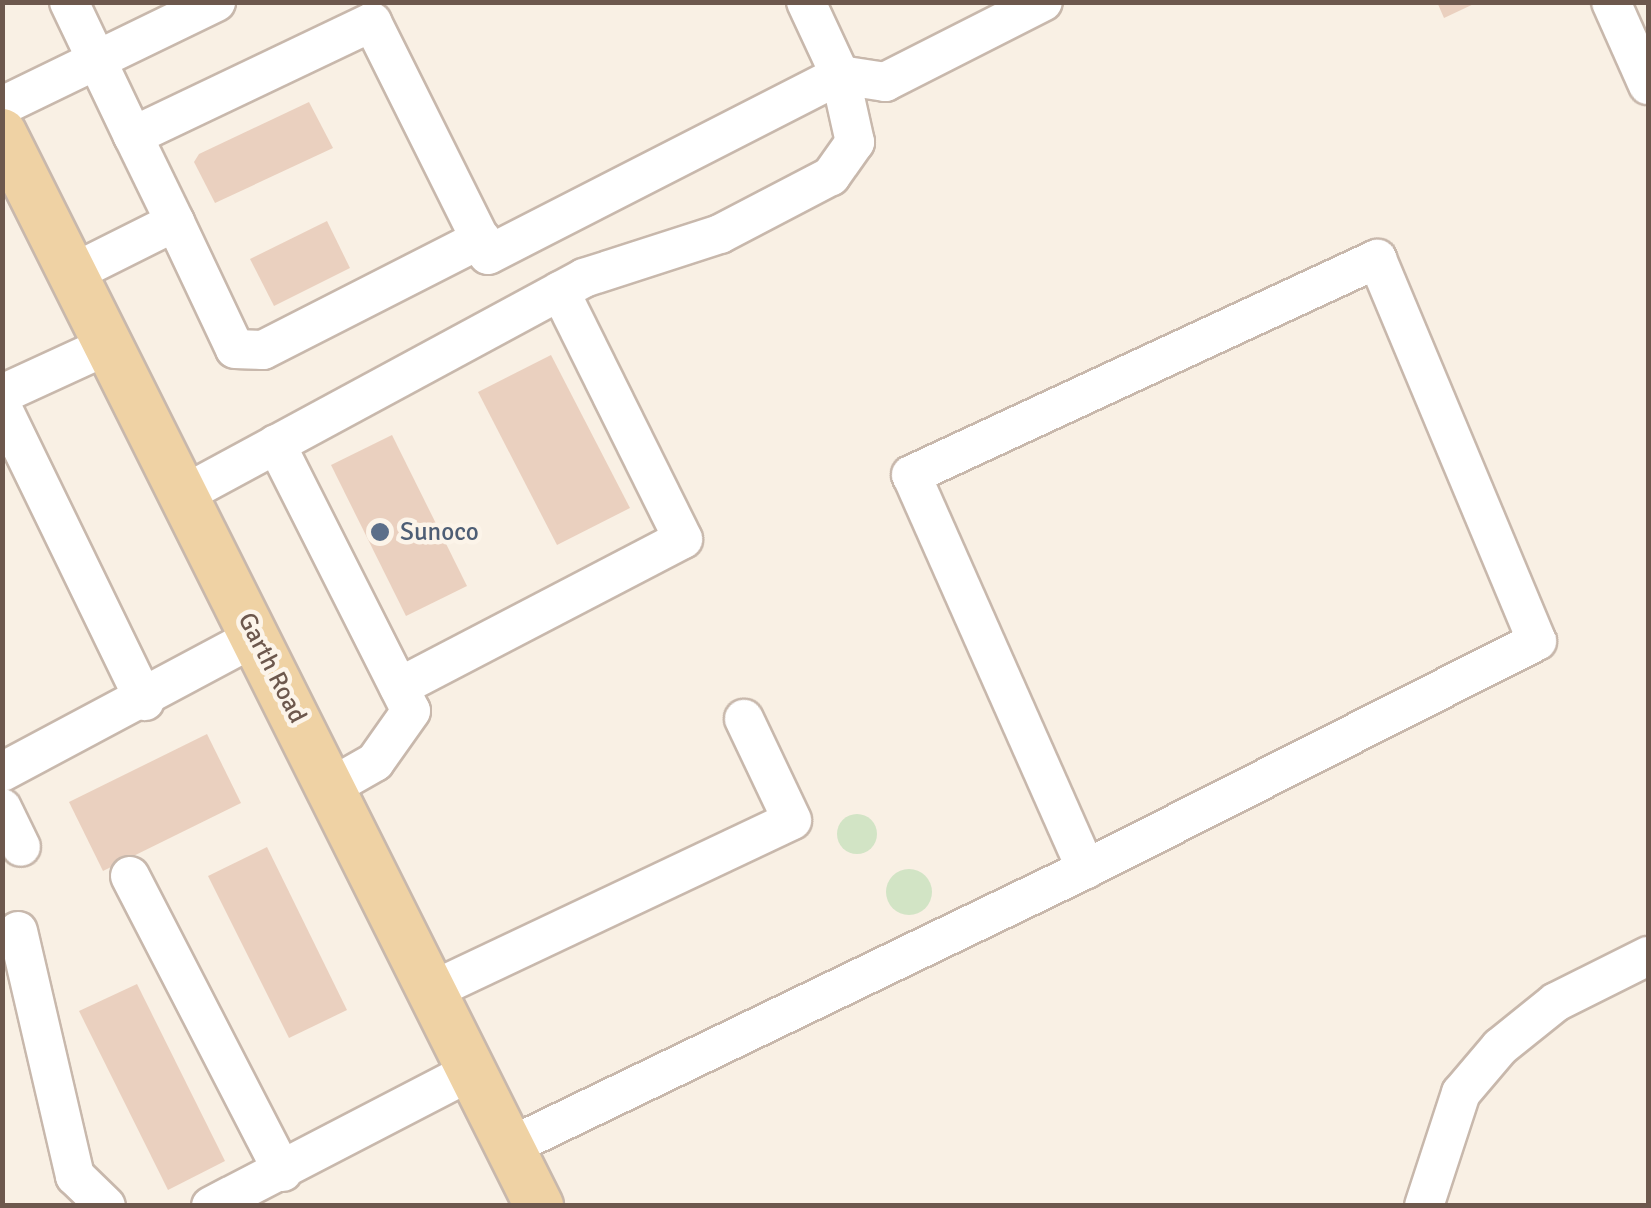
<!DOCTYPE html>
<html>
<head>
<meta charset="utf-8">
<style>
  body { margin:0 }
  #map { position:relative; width:1651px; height:1208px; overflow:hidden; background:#f9f0e4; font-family:Signika,sans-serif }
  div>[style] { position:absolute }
  .green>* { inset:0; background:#d2e4c5 }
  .round { border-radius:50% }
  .building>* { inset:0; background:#ead0bf }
  .roads { filter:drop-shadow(2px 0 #c8b8ac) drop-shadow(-2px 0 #c8b8ac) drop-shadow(0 2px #c8b8ac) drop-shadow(0 -2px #c8b8ac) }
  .minor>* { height:38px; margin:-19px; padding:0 19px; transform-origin:19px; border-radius:19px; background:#fff }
  .major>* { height:48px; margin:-24px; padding:0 24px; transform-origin:24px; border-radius:24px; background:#efd2a4 }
  .dots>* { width:28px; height:28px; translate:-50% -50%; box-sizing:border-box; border:5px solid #fcf4e9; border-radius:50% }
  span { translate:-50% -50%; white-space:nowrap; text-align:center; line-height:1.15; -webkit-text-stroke:9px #fcf4e9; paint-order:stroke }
  .service-label { font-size:25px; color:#4e5e75 }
  .left { translate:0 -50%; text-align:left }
  .street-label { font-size:25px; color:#6d584d }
  .frame { position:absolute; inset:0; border:5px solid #6d584d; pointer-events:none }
</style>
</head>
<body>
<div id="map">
  <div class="green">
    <div class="round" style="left:837px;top:814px;width:40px;height:40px"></div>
    <div class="round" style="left:886px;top:869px;width:46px;height:46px"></div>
  </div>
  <div class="building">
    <div style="clip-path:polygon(1437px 2px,1478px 2px,1444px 18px)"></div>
    <div style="clip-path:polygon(309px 102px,333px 148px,215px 203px,194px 162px,199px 154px)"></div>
    <div style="clip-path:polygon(327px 221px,350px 268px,274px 306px,250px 259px)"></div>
    <div style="clip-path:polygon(551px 355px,630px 508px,557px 545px,478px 392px)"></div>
    <div style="clip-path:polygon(392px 435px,467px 586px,406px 616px,331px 465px)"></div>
    <div style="clip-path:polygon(207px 734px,241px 803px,103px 871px,69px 802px)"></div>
    <div style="clip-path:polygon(267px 847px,347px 1010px,289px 1038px,208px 876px)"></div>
    <div style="clip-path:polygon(137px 984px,225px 1161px,168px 1190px,79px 1011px)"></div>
  </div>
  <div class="roads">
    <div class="minor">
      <div style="left:69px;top:2px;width:148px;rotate:64.5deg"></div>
      <div style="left:806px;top:2px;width:81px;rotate:65deg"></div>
      <div style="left:840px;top:75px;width:46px;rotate:8.8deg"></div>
      <div style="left:885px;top:82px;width:177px;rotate:-26.9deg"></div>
      <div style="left:1611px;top:2px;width:91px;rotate:66deg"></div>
      <div style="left:2px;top:106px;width:238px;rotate:-25.9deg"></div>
      <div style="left:175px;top:222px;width:140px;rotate:64.7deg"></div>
      <div style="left:235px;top:349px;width:28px;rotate:2deg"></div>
      <div style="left:263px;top:350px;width:245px;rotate:-27deg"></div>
      <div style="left:1377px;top:259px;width:414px;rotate:67.3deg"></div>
      <div style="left:1537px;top:641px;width:505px;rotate:153.18deg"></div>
      <div style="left:1086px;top:869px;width:431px;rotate:-113.9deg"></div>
      <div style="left:911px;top:475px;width:514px;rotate:-24.87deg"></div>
      <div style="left:73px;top:273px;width:114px;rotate:-26.6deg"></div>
      <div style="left:175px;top:222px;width:96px;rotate:-116deg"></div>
      <div style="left:133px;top:136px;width:265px;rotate:-25.5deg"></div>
      <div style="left:372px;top:22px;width:260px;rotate:63.5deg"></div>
      <div style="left:488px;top:255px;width:395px;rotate:-27.1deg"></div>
      <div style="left:840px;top:75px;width:69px;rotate:77.4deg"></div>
      <div style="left:855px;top:142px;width:42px;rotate:125.2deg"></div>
      <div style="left:831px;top:176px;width:125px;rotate:152.4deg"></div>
      <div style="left:720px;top:234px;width:143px;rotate:162.1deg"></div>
      <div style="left:584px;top:278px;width:457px;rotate:151.6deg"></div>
      <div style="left:2px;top:394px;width:112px;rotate:-24.7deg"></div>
      <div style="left:2px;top:407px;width:327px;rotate:64.1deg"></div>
      <div style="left:276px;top:444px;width:299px;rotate:63.2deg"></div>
      <div style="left:411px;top:711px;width:62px;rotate:125.2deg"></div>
      <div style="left:375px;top:762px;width:51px;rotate:150.4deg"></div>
      <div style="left:399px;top:687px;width:320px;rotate:-27.5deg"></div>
      <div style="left:683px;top:539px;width:277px;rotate:-116.4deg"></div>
      <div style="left:2px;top:772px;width:289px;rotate:-28.1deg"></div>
      <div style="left:2px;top:808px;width:43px;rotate:64deg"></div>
      <div style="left:130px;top:876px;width:333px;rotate:62.7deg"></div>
      <div style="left:18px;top:931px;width:252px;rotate:76.9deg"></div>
      <div style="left:75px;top:1176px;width:43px;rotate:44.1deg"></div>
      <div style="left:431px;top:991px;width:399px;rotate:-25.3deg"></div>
      <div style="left:792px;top:820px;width:112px;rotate:-115.4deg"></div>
      <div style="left:509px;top:1147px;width:640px;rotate:-25.72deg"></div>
      <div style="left:211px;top:1206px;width:293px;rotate:-27.4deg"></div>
      <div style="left:1424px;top:1206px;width:119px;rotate:-71.9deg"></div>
      <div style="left:1461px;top:1093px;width:60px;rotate:-49.7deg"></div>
      <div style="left:1500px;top:1047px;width:72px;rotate:-38.8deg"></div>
      <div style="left:1556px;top:1002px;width:103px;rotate:-26.6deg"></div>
    </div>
    <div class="major">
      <div style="left:2px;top:133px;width:1200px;rotate:63.41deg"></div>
    </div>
  </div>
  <div class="dots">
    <div style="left:380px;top:532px;background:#5c6f8a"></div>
  </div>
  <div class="service-label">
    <span class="left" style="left:400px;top:532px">Sunoco</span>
  </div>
  <div class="street-label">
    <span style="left:272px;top:668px;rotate:63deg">Garth Road</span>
  </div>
  <div class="frame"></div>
</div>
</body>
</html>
